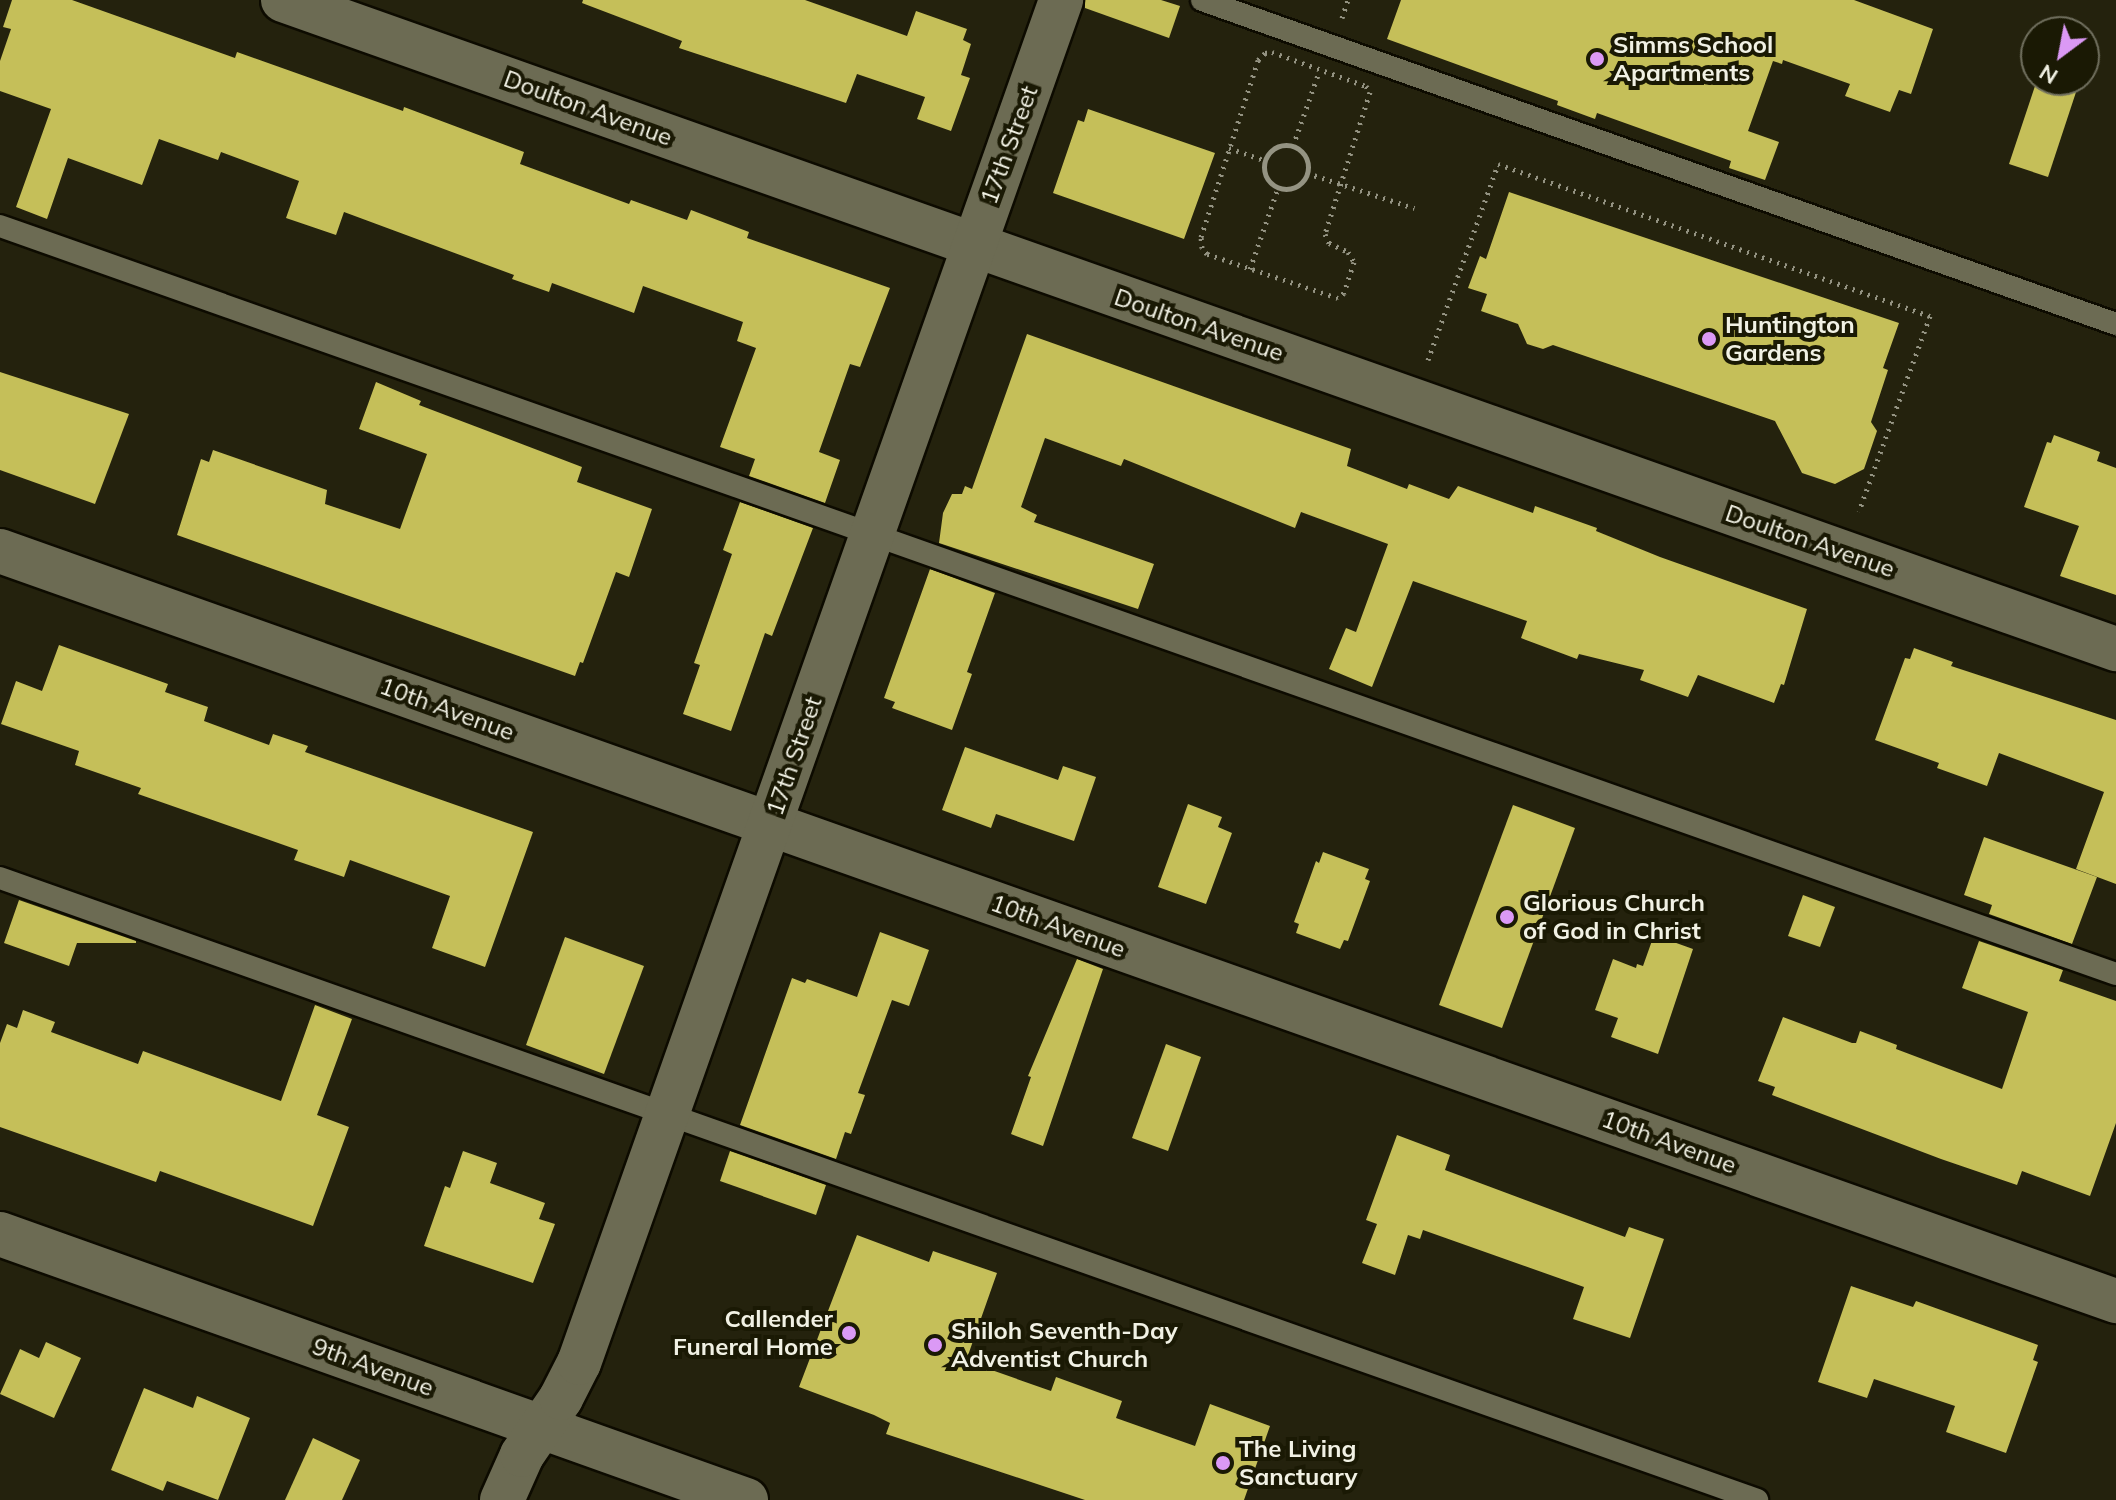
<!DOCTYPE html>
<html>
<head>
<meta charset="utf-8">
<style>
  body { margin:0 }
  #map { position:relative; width:2116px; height:1500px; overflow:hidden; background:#24220d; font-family:Mulish,sans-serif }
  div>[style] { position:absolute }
  .building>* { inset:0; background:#c5bf59 }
  .path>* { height:5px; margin-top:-2.5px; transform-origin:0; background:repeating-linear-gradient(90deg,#949382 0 2px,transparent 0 8px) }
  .path>.ring { margin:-2.5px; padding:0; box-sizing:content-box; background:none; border:5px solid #949382; border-radius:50% }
  .roads { filter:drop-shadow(2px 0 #0d0b00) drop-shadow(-2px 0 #0d0b00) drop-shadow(0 2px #0d0b00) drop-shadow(0 -2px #0d0b00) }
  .lane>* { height:22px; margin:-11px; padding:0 11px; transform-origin:11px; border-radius:11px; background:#6c6b53 }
  .street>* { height:44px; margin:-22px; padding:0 22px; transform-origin:22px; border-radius:22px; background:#6c6b53 }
  .dots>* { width:22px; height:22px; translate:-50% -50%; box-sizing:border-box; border:4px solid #1a1904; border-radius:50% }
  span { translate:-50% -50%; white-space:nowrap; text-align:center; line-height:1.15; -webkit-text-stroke:8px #1a1904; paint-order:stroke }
  .poi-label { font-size:24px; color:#f1f1e4; font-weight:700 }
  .left { translate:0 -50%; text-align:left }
  .right { translate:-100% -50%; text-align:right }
  .street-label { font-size:24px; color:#f1f1e4 }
  .north { position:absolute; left:2020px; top:16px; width:80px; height:80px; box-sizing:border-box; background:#1a1904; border:2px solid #706f5e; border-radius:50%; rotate:212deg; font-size:22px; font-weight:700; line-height:32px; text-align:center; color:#f1f1e4 }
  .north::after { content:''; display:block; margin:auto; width:28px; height:36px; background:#db99f5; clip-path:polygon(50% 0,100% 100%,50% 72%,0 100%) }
</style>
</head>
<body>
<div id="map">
  <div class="building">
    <div style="clip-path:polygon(12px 0,72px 0,235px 58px,237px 52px,403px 111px,404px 107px,524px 152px,520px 164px,629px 204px,631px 200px,687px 220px,691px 210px,749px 232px,747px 238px,890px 288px,860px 367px,850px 364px,819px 452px,840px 460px,825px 503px,749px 476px,755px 459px,720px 447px,756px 348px,737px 341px,743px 322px,643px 286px,634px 313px,552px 283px,549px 292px,512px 279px,514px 275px,344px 212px,336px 235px,286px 218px,299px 181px,221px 152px,218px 160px,159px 139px,142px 185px,68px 158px,47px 219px,16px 207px,51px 109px,0 91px,0 61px,11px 29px,3px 27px)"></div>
    <div style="clip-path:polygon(583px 0,805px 0,907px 36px,916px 11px,967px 29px,963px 40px,971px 44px,961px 75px,970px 78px,951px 131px,917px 119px,925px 97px,857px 74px,846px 103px,679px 48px,682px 41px,582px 3px)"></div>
    <div style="clip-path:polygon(1085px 0,1161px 0,1180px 6px,1169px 38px,1085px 8px)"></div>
    <div style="clip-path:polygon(1401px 0,1854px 0,1933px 29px,1911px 94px,1899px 90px,1890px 112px,1845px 96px,1850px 84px,1783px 60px,1782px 64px,1773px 61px,1748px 131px,1779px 142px,1765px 180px,1729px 168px,1731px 161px,1597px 113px,1595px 119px,1557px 105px,1558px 101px,1387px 39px)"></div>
    <div style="clip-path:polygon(2037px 80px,2080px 80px,2048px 177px,2009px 164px)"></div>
    <div style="clip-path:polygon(1088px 109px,1215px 153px,1184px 239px,1053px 193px,1078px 120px,1084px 122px)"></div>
    <div style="clip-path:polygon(1509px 192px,1899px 323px,1883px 368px,1888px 370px,1871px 422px,1877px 431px,1864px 469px,1835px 484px,1802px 473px,1775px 421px,1553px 345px,1543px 349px,1527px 344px,1518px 324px,1481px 311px,1487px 294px,1468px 288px,1480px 256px,1486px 259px)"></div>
    <div style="clip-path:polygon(1027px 334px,1351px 449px,1347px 466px,1407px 489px,1409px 484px,1449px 499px,1458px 486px,1533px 513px,1535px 506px,1597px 528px,1596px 531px,1660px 557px,1807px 609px,1784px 685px,1781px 684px,1774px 703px,1698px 675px,1688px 697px,1640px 680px,1644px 670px,1579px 654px,1577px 659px,1521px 638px,1527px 621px,1413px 581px,1372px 687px,1329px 669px,1346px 628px,1356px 632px,1388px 544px,1301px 512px,1295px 528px,1124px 459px,1121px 466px,1045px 438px,1021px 507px,1037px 515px,1034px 522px,1154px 564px,1138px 609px,939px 543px,943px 513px,952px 494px,962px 494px,965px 486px,972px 489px)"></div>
    <div style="clip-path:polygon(0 372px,129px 414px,95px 504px,0 470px)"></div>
    <div style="clip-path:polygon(376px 382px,421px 401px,419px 405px,582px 467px,577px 482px,652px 509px,629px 577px,616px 572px,583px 663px,580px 662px,575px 676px,177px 535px,201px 459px,209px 462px,213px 450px,327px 490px,325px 504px,400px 529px,427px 454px,359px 429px)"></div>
    <div style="clip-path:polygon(2054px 435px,2100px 452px,2097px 461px,2116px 468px,2116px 595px,2060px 576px,2079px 526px,2024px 507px,2047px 442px,2051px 443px)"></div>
    <div style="clip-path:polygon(740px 502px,813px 528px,772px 636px,765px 633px,731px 731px,683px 714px,700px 665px,694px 663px,732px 554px,723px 550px)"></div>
    <div style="clip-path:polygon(930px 569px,995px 593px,967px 672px,972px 674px,952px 730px,892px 708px,895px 702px,884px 698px)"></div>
    <div style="clip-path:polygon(59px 645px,168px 684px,165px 692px,208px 707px,204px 721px,269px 745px,273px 734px,308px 746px,305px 752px,533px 832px,485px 967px,432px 948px,450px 896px,350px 860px,344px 877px,294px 860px,298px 850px,138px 794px,141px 788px,75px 765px,79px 751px,1px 724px,16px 681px,42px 691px)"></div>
    <div style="clip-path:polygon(1914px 648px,1953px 662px,1951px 666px,2116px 720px,2116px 884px,2076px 869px,2104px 792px,1999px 753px,1987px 786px,1937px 768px,1939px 763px,1875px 740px,1905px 658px,1910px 659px)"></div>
    <div style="clip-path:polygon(965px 747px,1058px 780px,1063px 766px,1096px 777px,1074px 841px,996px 814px,991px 828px,942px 810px)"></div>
    <div style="clip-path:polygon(1188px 804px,1222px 817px,1218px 827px,1232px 833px,1206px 904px,1158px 887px)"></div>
    <div style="clip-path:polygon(1513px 805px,1575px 828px,1502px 1028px,1439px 1005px)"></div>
    <div style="clip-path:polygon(1984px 837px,2097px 877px,2072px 944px,1989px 914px,1992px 905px,1964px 895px)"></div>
    <div style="clip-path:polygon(1323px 852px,1369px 869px,1365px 879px,1370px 881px,1348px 941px,1344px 940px,1340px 949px,1296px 933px,1299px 924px,1294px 922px,1316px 861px,1319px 863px)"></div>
    <div style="clip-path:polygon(1803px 895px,1835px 907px,1820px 947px,1788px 936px)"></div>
    <div style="clip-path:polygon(19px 900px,136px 941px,136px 943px,77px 943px,69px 966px,4px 943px)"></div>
    <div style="clip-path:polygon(880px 932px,929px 950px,909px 1006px,892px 1000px,858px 1093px,865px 1095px,851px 1134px,845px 1132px,836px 1159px,740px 1125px,792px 978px,805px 983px,807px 979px,857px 997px)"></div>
    <div style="clip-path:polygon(1654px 935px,1693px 949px,1658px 1054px,1611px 1037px,1618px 1018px,1595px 1010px,1613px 959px,1636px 968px,1637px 964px,1643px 966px)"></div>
    <div style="clip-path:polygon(565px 937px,644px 966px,604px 1074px,526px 1045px)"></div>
    <div style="clip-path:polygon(1979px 941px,2063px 970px,2059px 981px,2116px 1001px,2116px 1123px,2090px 1196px,2022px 1171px,2017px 1185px,1941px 1159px,1772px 1095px,1775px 1087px,1758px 1081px,1783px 1017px,1852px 1043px,1856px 1043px,1860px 1031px,1897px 1045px,1896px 1049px,2002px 1089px,2028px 1012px,1962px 988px)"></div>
    <div style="clip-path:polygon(1077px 959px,1103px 969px,1043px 1146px,1011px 1134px,1031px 1077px,1028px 1076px)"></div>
    <div style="clip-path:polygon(315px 1005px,352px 1019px,317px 1115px,349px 1127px,313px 1226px,160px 1171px,156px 1182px,0 1127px,0 1043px,7px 1024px,17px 1028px,23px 1010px,55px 1022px,51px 1032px,138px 1064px,143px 1051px,281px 1101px)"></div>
    <div style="clip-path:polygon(1166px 1044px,1201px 1057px,1168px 1151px,1132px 1138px)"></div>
    <div style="clip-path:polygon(1397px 1135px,1450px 1155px,1445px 1170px,1625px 1237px,1629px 1227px,1664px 1239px,1630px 1338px,1573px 1319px,1584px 1287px,1423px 1230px,1420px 1239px,1408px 1235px,1395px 1275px,1362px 1263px,1377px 1224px,1366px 1220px)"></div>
    <div style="clip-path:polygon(463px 1151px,497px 1163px,490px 1183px,545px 1203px,539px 1219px,555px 1224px,533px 1283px,424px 1246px,445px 1186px,450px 1188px)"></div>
    <div style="clip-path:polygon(730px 1151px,826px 1185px,816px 1215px,720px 1181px)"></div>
    <div style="clip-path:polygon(857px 1235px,929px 1262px,933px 1251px,997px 1273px,966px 1361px,1051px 1391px,1056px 1377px,1122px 1401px,1116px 1418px,1195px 1446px,1210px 1404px,1270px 1426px,1244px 1500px,1085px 1500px,886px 1434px,890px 1423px,874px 1415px,799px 1387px)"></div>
    <div style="clip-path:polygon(1851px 1286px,1913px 1307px,1916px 1301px,2038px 1345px,2033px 1360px,2038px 1362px,2006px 1453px,1946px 1432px,1955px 1406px,1874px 1379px,1867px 1398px,1818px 1382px)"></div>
    <div style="clip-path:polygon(46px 1342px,81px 1358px,54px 1418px,0 1394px,20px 1349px,39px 1358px)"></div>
    <div style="clip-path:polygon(144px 1388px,193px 1408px,197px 1396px,250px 1418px,218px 1500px,167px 1481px,163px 1491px,111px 1470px)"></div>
    <div style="clip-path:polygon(313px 1438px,360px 1460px,342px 1500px,285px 1500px)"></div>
  </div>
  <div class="path">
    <div style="left:1342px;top:18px;width:19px;rotate:-72deg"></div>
    <div style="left:1272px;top:52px;width:100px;rotate:19.9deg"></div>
    <div style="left:1366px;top:86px;width:7px;rotate:56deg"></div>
    <div style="left:1370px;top:92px;width:149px;rotate:107.6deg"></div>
    <div style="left:1325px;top:234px;width:10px;rotate:66deg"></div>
    <div style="left:1329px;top:243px;width:21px;rotate:25deg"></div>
    <div style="left:1348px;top:252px;width:12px;rotate:59deg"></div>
    <div style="left:1354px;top:262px;width:33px;rotate:108deg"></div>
    <div style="left:1344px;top:293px;width:8px;rotate:140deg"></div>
    <div style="left:1338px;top:298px;width:138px;rotate:-161.4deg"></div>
    <div style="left:1207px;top:254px;width:8px;rotate:-130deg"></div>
    <div style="left:1202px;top:248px;width:11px;rotate:-95deg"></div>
    <div style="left:1201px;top:237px;width:186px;rotate:-72.1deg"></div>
    <div style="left:1258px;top:60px;width:10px;rotate:-45deg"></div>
    <div style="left:1265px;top:53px;width:7px;rotate:-8deg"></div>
    <div class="ring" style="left:1264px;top:145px;width:39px;height:39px"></div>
    <div style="left:1293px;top:146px;width:75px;rotate:-70.6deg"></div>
    <div style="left:1229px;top:148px;width:37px;rotate:19deg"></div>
    <div style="left:1307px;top:173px;width:113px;rotate:18.1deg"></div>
    <div style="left:1250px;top:269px;width:86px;rotate:-70.9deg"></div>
    <div style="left:1428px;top:360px;width:208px;rotate:-70.3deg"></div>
    <div style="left:1498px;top:164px;width:458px;rotate:19.4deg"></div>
    <div style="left:1930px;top:316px;width:208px;rotate:110deg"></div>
  </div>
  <div class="roads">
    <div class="lane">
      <div style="left:1202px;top:0;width:970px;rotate:19.52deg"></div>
      <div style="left:0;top:226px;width:2244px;rotate:19.47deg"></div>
      <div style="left:0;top:878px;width:1864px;rotate:19.49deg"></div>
    </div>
    <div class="street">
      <div style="left:283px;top:0;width:1945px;rotate:19.5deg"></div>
      <div style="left:0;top:551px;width:2245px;rotate:19.52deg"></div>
      <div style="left:0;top:1234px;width:792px;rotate:19.62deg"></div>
      <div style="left:502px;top:1500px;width:49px;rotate:-66deg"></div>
      <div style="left:522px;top:1455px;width:69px;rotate:-55.6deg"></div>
      <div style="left:561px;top:1398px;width:39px;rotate:-63deg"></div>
      <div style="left:579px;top:1363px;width:1446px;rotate:-70.52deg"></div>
    </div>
  </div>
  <div class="dots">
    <div style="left:1597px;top:59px;background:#db99f5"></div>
    <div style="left:1709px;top:339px;background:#db99f5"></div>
    <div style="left:1507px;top:917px;background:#db99f5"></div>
    <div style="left:849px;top:1333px;background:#db99f5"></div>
    <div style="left:935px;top:1345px;background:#db99f5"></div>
    <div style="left:1223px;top:1463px;background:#db99f5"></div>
  </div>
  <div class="poi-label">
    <span class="left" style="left:1613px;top:59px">Simms School<br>Apartments</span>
    <span class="left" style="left:1725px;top:339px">Huntington<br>Gardens</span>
    <span class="left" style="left:1523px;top:917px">Glorious Church<br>of God in Christ</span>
    <span class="right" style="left:833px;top:1333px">Callender<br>Funeral Home</span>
    <span class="left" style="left:951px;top:1345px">Shiloh Seventh-Day<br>Adventist Church</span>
    <span class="left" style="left:1239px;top:1463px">The Living<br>Sanctuary</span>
  </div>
  <div class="street-label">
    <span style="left:588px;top:108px;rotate:20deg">Doulton Avenue</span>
    <span style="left:1009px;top:145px;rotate:-70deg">17th Street</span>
    <span style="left:1199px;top:325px;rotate:19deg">Doulton Avenue</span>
    <span style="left:1810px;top:541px;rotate:19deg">Doulton Avenue</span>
    <span style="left:447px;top:709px;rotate:20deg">10th Avenue</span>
    <span style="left:794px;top:756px;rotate:-71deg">17th Street</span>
    <span style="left:1058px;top:926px;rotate:20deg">10th Avenue</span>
    <span style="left:1669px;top:1142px;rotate:20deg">10th Avenue</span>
    <span style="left:373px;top:1367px;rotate:20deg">9th Avenue</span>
  </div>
  <div class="north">N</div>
</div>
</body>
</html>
